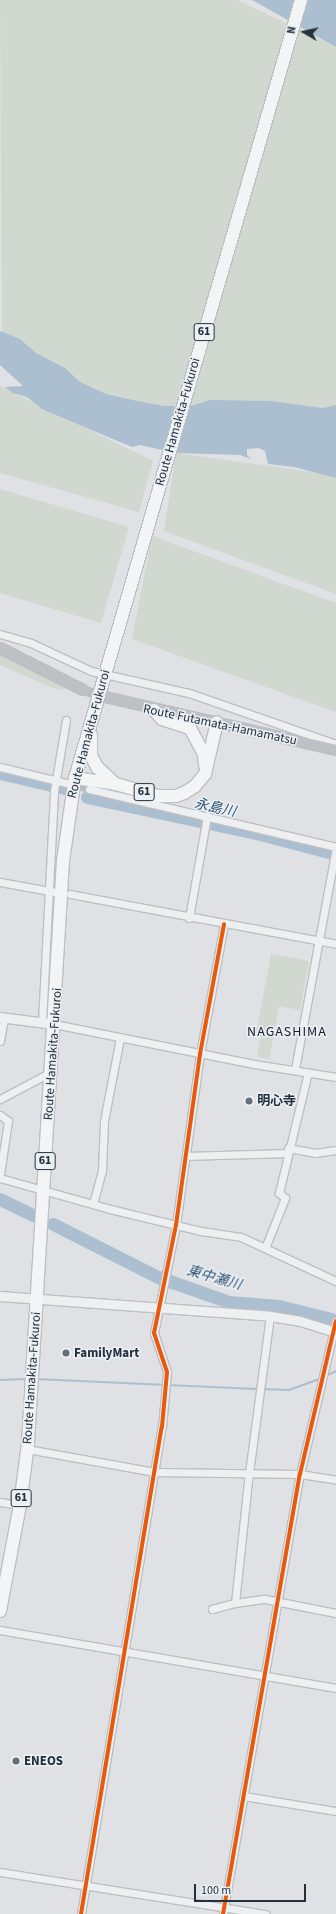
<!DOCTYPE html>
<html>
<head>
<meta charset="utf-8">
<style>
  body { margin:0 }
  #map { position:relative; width:336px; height:1914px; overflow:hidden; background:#dfe1e4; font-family:"Source Sans 3","Noto Sans JP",sans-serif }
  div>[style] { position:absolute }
  .green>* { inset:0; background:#d0d8cf }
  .water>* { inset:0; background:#abbfd1 }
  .stream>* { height:2px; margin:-1px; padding:0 1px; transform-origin:1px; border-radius:1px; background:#abbfd1 }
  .river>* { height:13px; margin:-6.5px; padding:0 6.5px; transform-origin:6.5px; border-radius:6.5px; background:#abbfd1 }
  .minor-tunnel>* { height:7px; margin-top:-3.5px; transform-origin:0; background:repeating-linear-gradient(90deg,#babec3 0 7px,transparent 0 10.5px) }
  .secondary-tunnel>* { height:10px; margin-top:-5px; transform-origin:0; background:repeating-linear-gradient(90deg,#babec3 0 10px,transparent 0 15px) }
  .roads { filter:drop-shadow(1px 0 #bdbfc2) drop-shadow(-1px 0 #bdbfc2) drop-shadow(0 1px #bdbfc2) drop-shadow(0 -1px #bdbfc2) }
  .minor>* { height:7px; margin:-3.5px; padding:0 3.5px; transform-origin:3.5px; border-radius:3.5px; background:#eeeff1 }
  .tertiary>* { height:9px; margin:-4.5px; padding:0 4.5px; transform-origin:4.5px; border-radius:4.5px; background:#eeeff1 }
  .secondary>* { height:10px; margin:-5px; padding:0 5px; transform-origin:5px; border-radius:5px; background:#bdc0c4 }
  .primary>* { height:12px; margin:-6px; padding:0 6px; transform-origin:6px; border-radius:6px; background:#f3f4f5 }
  .cycleway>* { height:4px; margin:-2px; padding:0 2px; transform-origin:2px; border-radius:2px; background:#e8590c }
  .dots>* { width:11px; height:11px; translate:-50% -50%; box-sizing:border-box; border:2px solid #ebf0f5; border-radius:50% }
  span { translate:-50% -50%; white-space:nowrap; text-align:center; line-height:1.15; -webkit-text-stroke:3px #ebf0f5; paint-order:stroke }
  .shield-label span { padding:1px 3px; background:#ebf0f5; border:1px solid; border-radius:3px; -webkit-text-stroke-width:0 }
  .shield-label { font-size:12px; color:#25303d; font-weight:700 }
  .street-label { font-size:13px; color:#25303d }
  .poi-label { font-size:13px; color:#25303d; font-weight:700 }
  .left { translate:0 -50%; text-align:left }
  .water-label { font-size:14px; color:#2e5172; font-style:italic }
  .neighbourhood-label { font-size:14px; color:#18212e; letter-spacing:1px }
  .north { position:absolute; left:284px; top:12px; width:40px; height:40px; -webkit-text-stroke:3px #ebf0f5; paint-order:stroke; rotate:279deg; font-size:11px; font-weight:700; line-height:16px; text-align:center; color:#25303d }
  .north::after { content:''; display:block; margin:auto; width:14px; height:18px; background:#25303d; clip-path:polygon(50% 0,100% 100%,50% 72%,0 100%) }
  .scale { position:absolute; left:194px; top:1884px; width:112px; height:18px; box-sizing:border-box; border:2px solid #25303d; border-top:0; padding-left:5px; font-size:12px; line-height:14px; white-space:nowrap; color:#25303d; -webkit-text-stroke:3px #ebf0f5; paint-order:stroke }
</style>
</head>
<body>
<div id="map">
  <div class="green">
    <div style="clip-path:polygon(0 0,237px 0,336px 47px,336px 406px,204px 426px,95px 401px,2px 332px)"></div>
    <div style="clip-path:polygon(0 386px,153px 461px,139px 512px,0 473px)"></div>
    <div style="clip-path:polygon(176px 453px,319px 473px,336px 478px,336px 594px,164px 531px)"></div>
    <div style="clip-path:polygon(0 489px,129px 527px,101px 623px,0 593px)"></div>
    <div style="clip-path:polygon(152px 536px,336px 603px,336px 712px,132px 639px)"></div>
    <div style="clip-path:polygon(0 654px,69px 687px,58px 690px,0 665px)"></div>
    <div style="clip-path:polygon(271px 954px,309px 961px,300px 1010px,279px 1006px,269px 1059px,257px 1056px,261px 1036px,256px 1035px)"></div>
  </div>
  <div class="water">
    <div style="clip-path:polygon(252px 0,336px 0,336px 47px,334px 46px)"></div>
    <div style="clip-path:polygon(0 331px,20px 339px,36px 353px,65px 368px,80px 382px,106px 394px,137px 401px,164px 406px,191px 406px,210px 400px,271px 401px,323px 408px,336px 405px,336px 478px,294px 467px,268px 464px,265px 451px,259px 448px,247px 449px,247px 455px,251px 459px,240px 455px,176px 453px,140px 445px,132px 447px,82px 426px,42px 409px,27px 397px,13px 393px,5px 387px,23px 386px,0 365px)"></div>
  </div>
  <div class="stream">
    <div style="left:324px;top:1377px;width:13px;rotate:-27deg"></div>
    <div style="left:35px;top:1379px;width:223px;rotate:2.6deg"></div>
    <div style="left:0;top:1380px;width:27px;rotate:-2deg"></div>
    <div style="left:263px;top:1389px;width:26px;rotate:2deg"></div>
    <div style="left:289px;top:1390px;width:33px;rotate:-20deg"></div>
  </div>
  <div class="river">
    <div style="left:0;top:773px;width:67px;rotate:13deg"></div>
    <div style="left:87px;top:797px;width:169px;rotate:12deg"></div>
    <div style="left:252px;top:832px;width:87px;rotate:14.7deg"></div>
    <div style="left:0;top:1199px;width:37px;rotate:26deg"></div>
    <div style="left:53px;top:1224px;width:118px;rotate:26.8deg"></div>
    <div style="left:158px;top:1277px;width:75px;rotate:19.4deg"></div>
    <div style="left:229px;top:1302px;width:50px;rotate:4.6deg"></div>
    <div style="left:279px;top:1306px;width:54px;rotate:14deg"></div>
  </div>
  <div class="minor-tunnel">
    <div style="left:71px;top:784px;width:19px;rotate:16deg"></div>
  </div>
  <div class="secondary-tunnel">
    <div style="left:83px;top:690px;width:23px;rotate:18deg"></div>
  </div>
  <div class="roads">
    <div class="minor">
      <div style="left:0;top:634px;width:32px;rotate:16deg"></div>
      <div style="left:31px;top:643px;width:66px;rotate:25deg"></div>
      <div style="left:91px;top:671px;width:100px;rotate:12.7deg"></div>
      <div style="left:189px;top:693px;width:156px;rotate:19.1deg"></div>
      <div style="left:0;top:767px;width:68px;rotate:13.6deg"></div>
      <div style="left:89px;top:789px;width:254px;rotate:13.2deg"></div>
      <div style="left:0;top:882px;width:56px;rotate:10.3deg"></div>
      <div style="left:70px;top:894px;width:271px;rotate:10.6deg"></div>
      <div style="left:189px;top:918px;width:104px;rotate:-80deg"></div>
      <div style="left:42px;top:1022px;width:231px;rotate:-87deg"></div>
      <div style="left:54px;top:791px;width:72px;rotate:-80.4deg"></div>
      <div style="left:54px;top:1024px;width:204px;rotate:11.3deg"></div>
      <div style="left:254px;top:1064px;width:83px;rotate:9deg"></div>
      <div style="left:0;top:1041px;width:23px;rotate:-80deg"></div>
      <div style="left:295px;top:1069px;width:226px;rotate:-79.5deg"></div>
      <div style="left:0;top:1099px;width:58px;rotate:-27.9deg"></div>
      <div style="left:0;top:1115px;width:10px;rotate:37deg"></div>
      <div style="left:8px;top:1121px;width:54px;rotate:98.6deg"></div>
      <div style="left:288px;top:1148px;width:27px;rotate:10deg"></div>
      <div style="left:315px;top:1153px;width:21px;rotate:-8deg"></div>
      <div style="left:187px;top:1156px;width:99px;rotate:-1.7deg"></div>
      <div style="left:0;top:1178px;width:114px;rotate:15.7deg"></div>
      <div style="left:110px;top:1209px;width:94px;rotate:13.6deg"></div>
      <div style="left:201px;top:1231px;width:40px;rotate:8.5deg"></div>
      <div style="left:241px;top:1237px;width:105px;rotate:24.9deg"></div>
      <div style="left:93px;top:1204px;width:34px;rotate:-75deg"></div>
      <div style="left:102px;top:1171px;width:50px;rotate:-87.7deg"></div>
      <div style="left:104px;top:1121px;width:85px;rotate:-79.1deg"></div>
      <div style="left:265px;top:1248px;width:54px;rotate:-68.2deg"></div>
      <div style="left:285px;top:1198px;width:8px;rotate:-140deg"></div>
      <div style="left:279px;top:1193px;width:124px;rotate:-76.5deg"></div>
      <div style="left:27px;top:1449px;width:130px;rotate:10.2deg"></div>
      <div style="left:155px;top:1472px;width:145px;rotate:0.8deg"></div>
      <div style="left:300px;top:1474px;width:36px;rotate:9deg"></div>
      <div style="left:0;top:1502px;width:20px;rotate:9deg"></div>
      <div style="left:235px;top:1603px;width:131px;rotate:-83.9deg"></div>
      <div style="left:249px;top:1473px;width:158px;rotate:-82.4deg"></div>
      <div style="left:212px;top:1609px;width:24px;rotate:-15deg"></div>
      <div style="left:235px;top:1603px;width:30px;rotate:-8deg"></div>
      <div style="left:265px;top:1599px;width:72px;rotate:11.2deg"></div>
      <div style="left:0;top:1630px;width:341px;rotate:9.8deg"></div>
      <div style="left:244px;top:1796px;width:93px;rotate:9.3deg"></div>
      <div style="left:0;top:1872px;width:269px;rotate:9deg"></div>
      <div style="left:81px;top:1914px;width:494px;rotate:-80.6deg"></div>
      <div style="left:162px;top:1427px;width:55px;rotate:-84.8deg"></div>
      <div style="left:167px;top:1372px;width:41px;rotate:-108.4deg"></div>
      <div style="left:154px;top:1333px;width:110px;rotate:-78.5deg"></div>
      <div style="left:176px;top:1225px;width:173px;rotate:-82deg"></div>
      <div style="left:200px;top:1054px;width:132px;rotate:-79.5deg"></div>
      <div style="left:223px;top:1914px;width:447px;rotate:-80.1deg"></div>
      <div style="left:300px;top:1474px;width:157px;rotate:-76.8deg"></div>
    </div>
    <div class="tertiary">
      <div style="left:0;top:1017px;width:54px;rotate:7.4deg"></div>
      <div style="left:0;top:1296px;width:271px;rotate:4.2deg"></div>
      <div style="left:270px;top:1316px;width:30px;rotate:9deg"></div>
      <div style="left:300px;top:1321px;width:38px;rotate:17deg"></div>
    </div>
    <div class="secondary">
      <div style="left:0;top:648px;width:93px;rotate:26.8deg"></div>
      <div style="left:105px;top:697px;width:237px;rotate:12.9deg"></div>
    </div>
    <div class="primary">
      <div style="left:154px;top:710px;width:12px;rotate:48deg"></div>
      <div style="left:162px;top:719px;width:29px;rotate:18deg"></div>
      <div style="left:190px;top:728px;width:30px;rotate:62deg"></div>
      <div style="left:204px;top:754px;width:11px;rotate:85deg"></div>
      <div style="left:91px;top:735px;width:21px;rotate:90deg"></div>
      <div style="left:91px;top:756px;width:13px;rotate:61deg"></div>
      <div style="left:97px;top:767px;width:25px;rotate:43deg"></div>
      <div style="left:75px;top:778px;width:41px;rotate:8.3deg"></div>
      <div style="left:116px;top:784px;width:44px;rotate:15.9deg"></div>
      <div style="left:158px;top:796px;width:18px"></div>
      <div style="left:176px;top:796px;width:9px;rotate:-21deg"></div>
      <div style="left:184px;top:793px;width:13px;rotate:-32deg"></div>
      <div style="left:195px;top:786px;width:16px;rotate:-50deg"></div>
      <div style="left:205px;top:774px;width:53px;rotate:-77deg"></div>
      <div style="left:0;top:1611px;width:108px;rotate:-79.3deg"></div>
      <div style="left:20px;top:1505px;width:63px;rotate:-82.6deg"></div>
      <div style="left:28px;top:1443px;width:583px;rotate:-86.56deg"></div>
      <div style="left:63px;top:861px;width:84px;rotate:-81.8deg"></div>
      <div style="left:75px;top:778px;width:810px;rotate:-73.8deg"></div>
    </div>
  </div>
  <div class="cycleway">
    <div style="left:81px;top:1914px;width:494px;rotate:-80.6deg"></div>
    <div style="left:162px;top:1427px;width:55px;rotate:-84.8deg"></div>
    <div style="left:167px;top:1372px;width:41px;rotate:-108.4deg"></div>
    <div style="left:154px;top:1333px;width:110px;rotate:-78.5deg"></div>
    <div style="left:176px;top:1225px;width:173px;rotate:-82deg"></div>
    <div style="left:200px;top:1054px;width:132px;rotate:-79.5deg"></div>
    <div style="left:223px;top:1914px;width:447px;rotate:-80.1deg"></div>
    <div style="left:300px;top:1474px;width:157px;rotate:-76.8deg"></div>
  </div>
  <div class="dots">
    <div style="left:249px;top:1101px;background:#666e77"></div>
    <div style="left:66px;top:1353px;background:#666e77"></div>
    <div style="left:16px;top:1761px;background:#666e77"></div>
  </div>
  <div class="shield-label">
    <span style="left:204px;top:332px">61</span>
    <span style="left:144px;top:792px">61</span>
    <span style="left:45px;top:1161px">61</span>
    <span style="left:21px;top:1498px">61</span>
  </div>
  <div class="street-label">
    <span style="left:178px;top:422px;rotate:-74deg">Route Hamakita-Fukuroi</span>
    <span style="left:220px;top:725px;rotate:12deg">Route Futamata-Hamamatsu</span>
    <span style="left:89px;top:734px;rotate:-75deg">Route Hamakita-Fukuroi</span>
    <span style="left:53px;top:1054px;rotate:-86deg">Route Hamakita-Fukuroi</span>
    <span style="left:32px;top:1378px;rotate:-86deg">Route Hamakita-Fukuroi</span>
  </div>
  <div class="poi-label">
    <span class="left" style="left:257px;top:1101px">明心寺</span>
    <span class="left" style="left:74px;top:1353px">FamilyMart</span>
    <span class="left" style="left:24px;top:1761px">ENEOS</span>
  </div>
  <div class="water-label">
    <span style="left:215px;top:808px;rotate:12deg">永島川</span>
    <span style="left:214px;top:1278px;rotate:16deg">東中瀬川</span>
  </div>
  <div class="neighbourhood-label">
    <span style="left:287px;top:1032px">NAGASHIMA</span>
  </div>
  <div class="north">N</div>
  <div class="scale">100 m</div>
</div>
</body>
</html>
